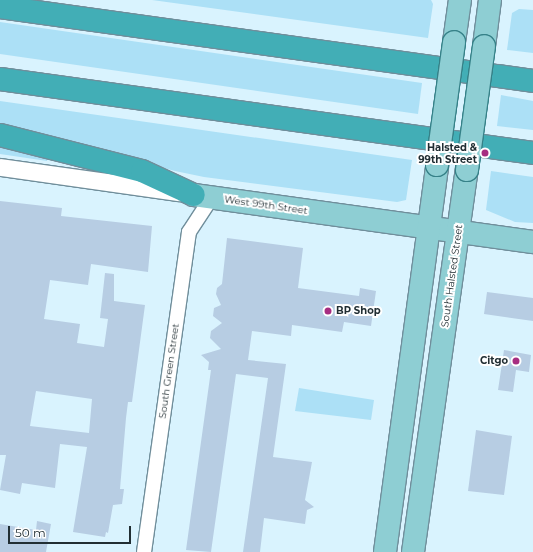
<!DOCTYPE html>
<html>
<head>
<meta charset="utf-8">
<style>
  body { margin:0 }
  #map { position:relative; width:533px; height:552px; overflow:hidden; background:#d9f3fe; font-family:Montserrat,sans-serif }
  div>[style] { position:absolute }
  .green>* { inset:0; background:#ace0f6 }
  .building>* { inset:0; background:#b7cde3 }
  .roads { filter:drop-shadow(1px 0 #708e9b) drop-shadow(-1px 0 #708e9b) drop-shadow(0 1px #708e9b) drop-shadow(0 -1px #708e9b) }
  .minor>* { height:14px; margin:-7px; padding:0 7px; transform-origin:7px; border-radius:7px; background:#fff }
  .tertiary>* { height:17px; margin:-8.5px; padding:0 8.5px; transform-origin:8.5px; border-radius:8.5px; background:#fff }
  .primary>* { height:22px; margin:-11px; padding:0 11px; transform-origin:11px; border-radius:11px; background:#8eced3 }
  .motorway>* { height:22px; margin:-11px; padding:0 11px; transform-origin:11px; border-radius:11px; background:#42aeb6 }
  .bridges { filter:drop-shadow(1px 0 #368188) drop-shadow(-1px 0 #368188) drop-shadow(0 1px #368188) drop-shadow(0 -1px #368188) }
  .primary-bridge>* { height:22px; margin:-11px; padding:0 11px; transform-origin:11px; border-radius:11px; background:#8eced3 }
  .dots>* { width:11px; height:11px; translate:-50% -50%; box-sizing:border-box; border:2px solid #fff; border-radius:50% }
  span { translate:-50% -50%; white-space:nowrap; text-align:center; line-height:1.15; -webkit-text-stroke:4px #fff; paint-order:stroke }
  .poi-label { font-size:10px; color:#212e33; font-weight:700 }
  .right { translate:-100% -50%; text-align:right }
  .left { translate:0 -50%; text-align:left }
  .street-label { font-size:10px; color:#212e33 }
  .scale { position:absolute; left:8px; top:526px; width:123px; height:18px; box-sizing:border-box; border:2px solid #212e33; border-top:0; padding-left:5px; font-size:12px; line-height:14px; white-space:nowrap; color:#212e33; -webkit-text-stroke:3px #fff; paint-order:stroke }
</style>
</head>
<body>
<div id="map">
  <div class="green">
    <div style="clip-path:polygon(152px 0,431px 0,433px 4px,428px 38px)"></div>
    <div style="clip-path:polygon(519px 9px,533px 10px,533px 53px,507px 50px,512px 13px)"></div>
    <div style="clip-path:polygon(0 22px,422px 83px,418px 114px,0 54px)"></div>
    <div style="clip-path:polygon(501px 95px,533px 101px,533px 130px,497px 126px)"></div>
    <div style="clip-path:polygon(0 101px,412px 160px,406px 200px,397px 202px,204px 177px,175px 171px,19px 129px,0 127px)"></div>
    <div style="clip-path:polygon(0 143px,47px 155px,47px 161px,0 154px)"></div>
    <div style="clip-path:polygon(491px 171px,533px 177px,533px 223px,515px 222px,486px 210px)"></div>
    <div style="clip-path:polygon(299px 388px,374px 400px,371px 420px,295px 411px)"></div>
  </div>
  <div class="building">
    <div style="clip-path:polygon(evenodd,0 201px,62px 208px,61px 216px,152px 226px,148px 272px,91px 264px,88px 285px,50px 280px,44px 319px,80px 324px,77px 343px,104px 347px,108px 319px,100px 318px,105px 273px,114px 274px,114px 301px,145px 305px,132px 402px,128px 402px,126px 418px,120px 489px,124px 489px,122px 504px,113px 505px,108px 533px,106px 532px,105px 537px,73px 532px,87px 447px,60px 444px,55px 488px,22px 483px,20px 494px,0 490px,6px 455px,0 455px,0 201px,36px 391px,92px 399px,89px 433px,30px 426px,36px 391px)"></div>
    <div style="clip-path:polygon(227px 238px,303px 248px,298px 288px,359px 296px,360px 288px,376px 291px,371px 326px,344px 322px,342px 332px,292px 325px,291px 336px,252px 331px,248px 360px,286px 364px,273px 457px,312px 462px,305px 500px,314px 507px,307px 510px,305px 524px,264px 518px,260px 552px,243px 552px,268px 378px,236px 374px,211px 552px,186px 550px,211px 370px,208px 370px,209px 362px,201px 355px,221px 349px,210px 338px,211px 331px,222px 323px,213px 316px,214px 308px,221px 305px,216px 294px,217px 288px,222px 284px)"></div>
    <div style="clip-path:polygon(487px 292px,533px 298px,533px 321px,484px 314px)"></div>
    <div style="clip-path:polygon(504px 350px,531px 355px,529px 372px,516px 370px,513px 392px,498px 390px)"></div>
    <div style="clip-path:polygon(476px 430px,512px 436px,504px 495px,468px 491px)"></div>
    <div style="clip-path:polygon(37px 521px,51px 524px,46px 552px,0 552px,0 524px,36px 530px)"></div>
  </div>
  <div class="roads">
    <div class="minor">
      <div style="left:144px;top:552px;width:323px;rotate:-82deg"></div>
      <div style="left:189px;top:232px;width:42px;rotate:-56.7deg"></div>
    </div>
    <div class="tertiary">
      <div style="left:0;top:167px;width:180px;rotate:8deg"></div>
    </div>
    <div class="primary">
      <div style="left:454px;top:42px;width:42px;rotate:-81.9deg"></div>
      <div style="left:484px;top:46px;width:46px;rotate:-82.6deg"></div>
      <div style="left:194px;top:195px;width:342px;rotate:7.9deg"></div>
      <div style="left:385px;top:552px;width:390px;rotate:-82.3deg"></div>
      <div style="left:413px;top:552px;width:386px;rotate:-82deg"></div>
    </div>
    <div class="motorway">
      <div style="left:0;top:7px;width:538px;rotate:7.9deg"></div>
      <div style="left:0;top:79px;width:538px;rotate:7.9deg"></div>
      <div style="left:0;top:135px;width:146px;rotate:14.2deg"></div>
      <div style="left:142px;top:171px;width:57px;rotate:24.8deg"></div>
    </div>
  </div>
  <div class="bridges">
    <div class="primary-bridge">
      <div style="left:437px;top:165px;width:124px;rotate:-82.1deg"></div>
      <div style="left:467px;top:170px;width:125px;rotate:-82.2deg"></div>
    </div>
  </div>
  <div class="dots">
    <div style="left:485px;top:153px;background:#a72d81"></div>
    <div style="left:328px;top:311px;background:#a72d81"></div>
    <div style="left:516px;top:361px;background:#a72d81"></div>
  </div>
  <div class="poi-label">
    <span class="right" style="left:477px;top:153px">Halsted &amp;<br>99th Street</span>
    <span class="left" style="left:336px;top:311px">BP Shop</span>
    <span class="right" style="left:508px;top:361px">Citgo</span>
  </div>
  <div class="street-label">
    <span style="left:266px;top:205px;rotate:8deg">West 99th Street</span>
    <span style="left:452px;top:276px;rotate:-82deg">South Halsted Street</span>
    <span style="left:169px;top:371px;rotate:-82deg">South Green Street</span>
  </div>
  <div class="scale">50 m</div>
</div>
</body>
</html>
